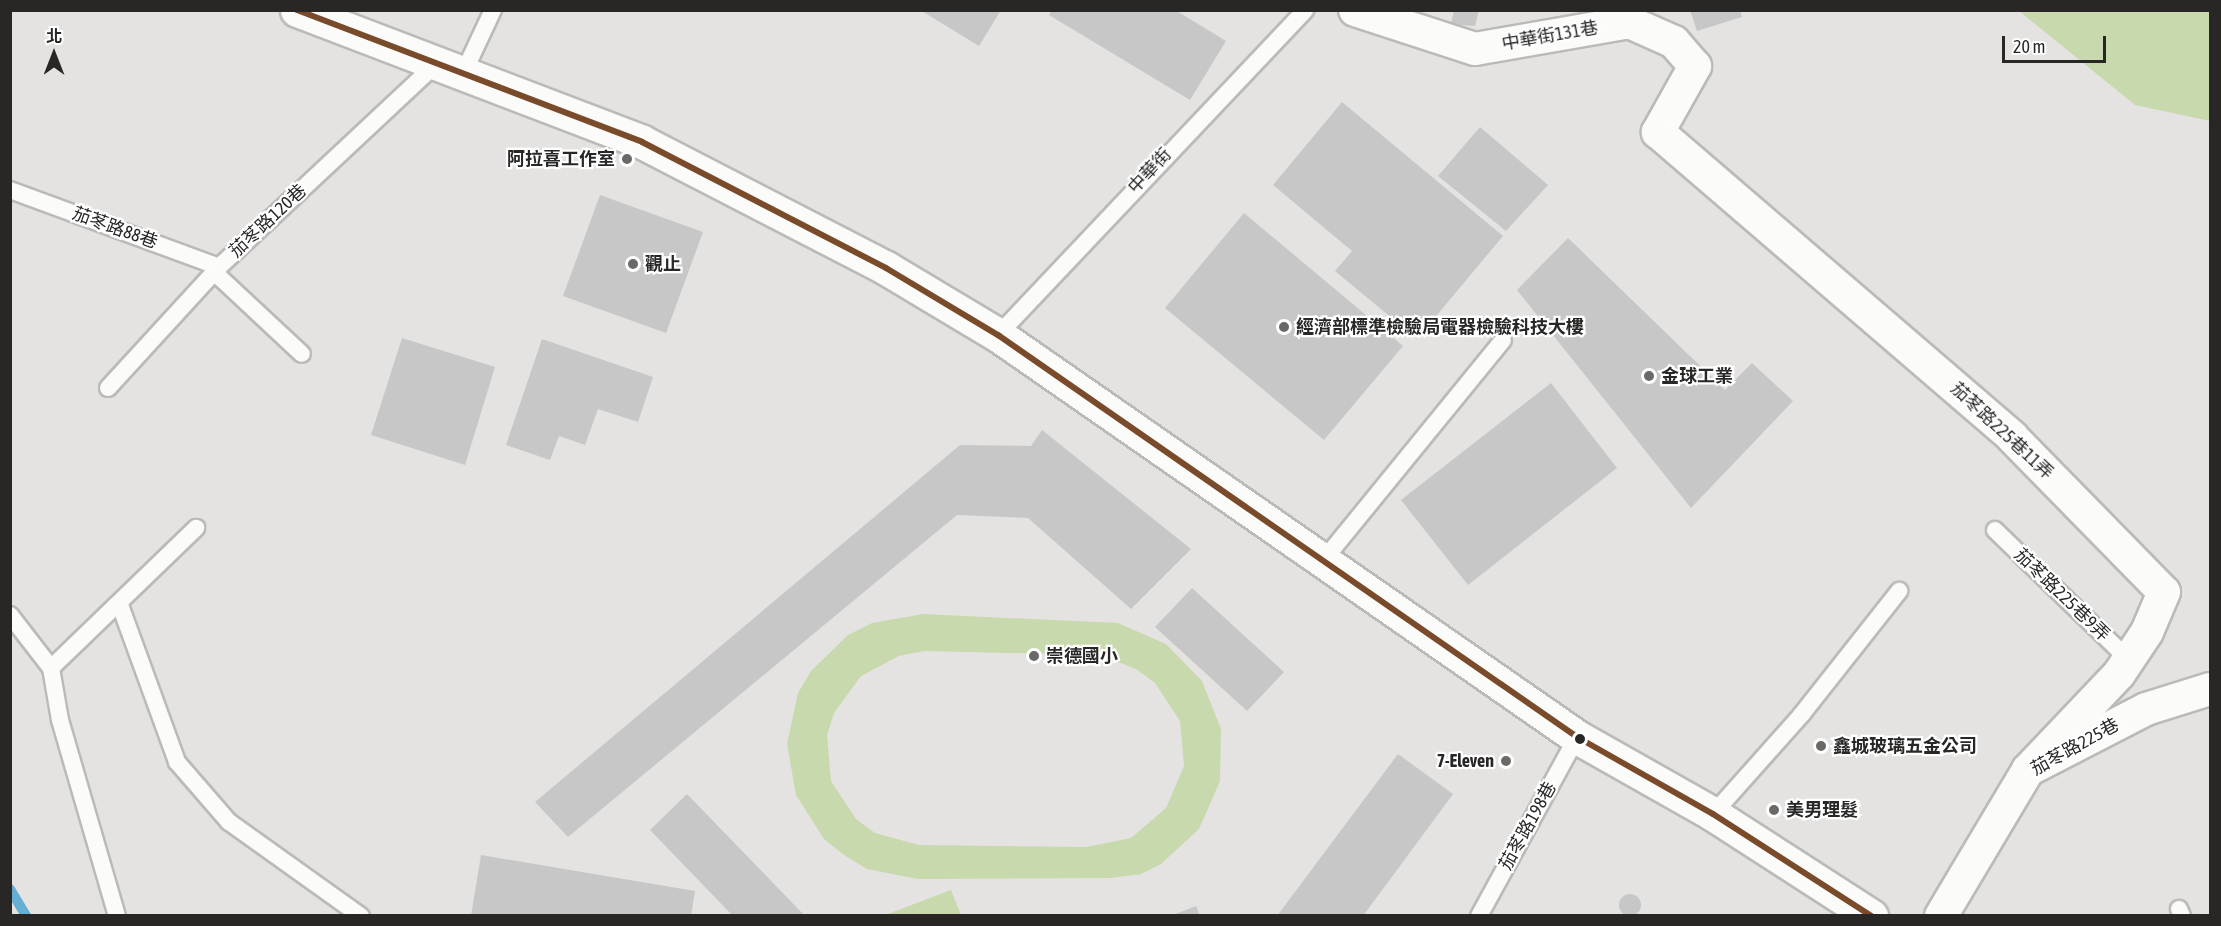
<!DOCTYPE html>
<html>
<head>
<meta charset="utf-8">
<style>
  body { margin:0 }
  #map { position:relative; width:2221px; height:926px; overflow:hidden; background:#e5e3e1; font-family:"Asap Condensed","Noto Sans TC",sans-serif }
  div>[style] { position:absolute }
  .green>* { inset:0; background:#c8d9ad }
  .stream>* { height:10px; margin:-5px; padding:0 5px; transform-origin:5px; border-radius:5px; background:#66aed2 }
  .building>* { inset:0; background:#c8c7c7 }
  .round { border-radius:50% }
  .roads { filter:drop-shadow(2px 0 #bcbab9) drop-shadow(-2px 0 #bcbab9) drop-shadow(0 2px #bcbab9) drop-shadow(0 -2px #bcbab9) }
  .lane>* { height:16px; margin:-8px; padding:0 8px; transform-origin:8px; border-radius:8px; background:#fbfbfa }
  .street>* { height:32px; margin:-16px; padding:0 16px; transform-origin:16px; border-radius:16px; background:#fbfbfa }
  .secondary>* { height:33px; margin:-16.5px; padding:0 16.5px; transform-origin:16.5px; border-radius:16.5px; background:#fbfbfa }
  .bus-1>* { height:6px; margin:-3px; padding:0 3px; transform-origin:3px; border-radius:3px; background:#7a4b2a }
  .dots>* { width:16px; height:16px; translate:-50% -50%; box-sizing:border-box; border:3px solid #fff; border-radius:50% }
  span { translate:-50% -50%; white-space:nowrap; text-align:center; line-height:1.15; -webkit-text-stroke:4.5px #fff; paint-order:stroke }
  .street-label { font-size:18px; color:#292726 }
  .poi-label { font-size:18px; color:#292726; font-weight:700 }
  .right { translate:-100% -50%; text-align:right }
  .left { translate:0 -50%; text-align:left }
  .frame { position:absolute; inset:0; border:12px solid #292726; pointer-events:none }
  .north { position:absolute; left:24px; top:24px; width:60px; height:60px; -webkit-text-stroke:4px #fff; paint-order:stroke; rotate:0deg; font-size:16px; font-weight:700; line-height:24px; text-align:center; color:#292726 }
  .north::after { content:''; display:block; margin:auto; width:21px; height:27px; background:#292726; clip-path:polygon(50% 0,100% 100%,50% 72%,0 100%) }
  .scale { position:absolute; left:2002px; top:36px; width:104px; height:27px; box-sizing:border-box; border:3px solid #292726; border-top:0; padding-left:8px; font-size:18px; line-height:21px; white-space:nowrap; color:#292726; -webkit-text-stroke:4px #fff; paint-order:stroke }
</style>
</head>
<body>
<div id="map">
  <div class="green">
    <div style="clip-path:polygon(2019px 11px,2210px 11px,2210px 121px,2135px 105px)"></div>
    <div style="clip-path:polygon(evenodd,923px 614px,1118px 623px,1166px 644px,1202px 681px,1221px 729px,1220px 781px,1199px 829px,1161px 864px,1141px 874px,1111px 878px,918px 879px,867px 869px,844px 855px,824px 839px,796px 795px,787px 744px,798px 693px,811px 671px,848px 635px,872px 623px,923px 614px,924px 651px,1100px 655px,1136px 669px,1155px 683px,1180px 721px,1184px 766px,1166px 808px,1131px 838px,1086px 847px,919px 845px,875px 833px,856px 819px,831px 781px,827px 735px,834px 713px,861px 676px,899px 656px,924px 651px)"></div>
    <div style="clip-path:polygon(951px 890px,961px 915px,885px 915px)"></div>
  </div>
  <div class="stream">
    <div style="left:10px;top:889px;width:31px;rotate:59deg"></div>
  </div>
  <div class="building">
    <div style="clip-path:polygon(920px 10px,1001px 10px,979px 46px)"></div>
    <div style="clip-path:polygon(1052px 10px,1175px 10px,1226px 41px,1190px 100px,1049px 15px)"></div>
    <div style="clip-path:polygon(1454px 10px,1479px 10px,1475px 26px,1451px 24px)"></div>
    <div style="clip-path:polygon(1690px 10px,1740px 10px,1742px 17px,1697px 31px)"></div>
    <div style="clip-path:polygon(1342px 102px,1503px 236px,1417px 339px,1335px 271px,1352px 251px,1273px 185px)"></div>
    <div style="clip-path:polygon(1480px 127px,1548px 185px,1506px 231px,1438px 176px)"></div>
    <div style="clip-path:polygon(600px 195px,703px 232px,666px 333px,563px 296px)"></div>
    <div style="clip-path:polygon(1244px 213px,1403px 346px,1324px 440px,1165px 308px)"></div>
    <div style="clip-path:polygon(1568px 238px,1725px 390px,1752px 363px,1793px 401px,1691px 508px,1517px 290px)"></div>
    <div style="clip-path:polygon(402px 338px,495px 367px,465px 465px,371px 435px)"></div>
    <div style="clip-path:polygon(542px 339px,653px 377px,638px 422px,598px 409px,585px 445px,559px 436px,550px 460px,506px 445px)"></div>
    <div style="clip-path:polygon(1551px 383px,1617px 468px,1468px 585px,1401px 500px)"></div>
    <div style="clip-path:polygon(1042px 430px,1191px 549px,1131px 609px,1028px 518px,957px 515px,568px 837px,535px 802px,960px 445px,1031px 446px)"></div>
    <div style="clip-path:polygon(1192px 588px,1284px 672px,1247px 711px,1155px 627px)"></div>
    <div style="clip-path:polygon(1398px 754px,1453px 794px,1363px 916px,1277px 916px)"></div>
    <div style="clip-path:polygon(687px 794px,805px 916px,733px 916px,650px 830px)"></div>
    <div style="clip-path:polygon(481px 855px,695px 891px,691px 916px,471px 916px)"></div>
    <div class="round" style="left:1619px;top:894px;width:22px;height:22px"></div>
    <div style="clip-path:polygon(1196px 906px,1200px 916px,1173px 916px,1173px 915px)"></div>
  </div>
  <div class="roads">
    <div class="lane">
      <div style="left:463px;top:74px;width:71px;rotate:-64.9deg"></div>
      <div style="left:10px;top:190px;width:223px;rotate:20.2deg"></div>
      <div style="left:214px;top:272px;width:120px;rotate:43deg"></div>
      <div style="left:998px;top:335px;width:447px;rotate:-46.6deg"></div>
      <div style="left:108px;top:388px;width:164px;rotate:-47.5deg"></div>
      <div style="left:219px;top:267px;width:297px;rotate:-43.1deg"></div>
      <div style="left:1995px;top:530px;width:187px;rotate:44.1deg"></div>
      <div style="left:1322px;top:562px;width:286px;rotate:-50.8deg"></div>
      <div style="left:120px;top:605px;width:167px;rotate:70deg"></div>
      <div style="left:177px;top:762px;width:79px;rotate:49.1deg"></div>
      <div style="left:229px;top:822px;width:162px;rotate:35.5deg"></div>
      <div style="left:10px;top:615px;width:67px;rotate:52.3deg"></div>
      <div style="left:51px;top:668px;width:53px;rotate:80.2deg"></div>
      <div style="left:60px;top:720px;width:204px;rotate:73.8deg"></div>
      <div style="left:51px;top:668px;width:202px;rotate:-44deg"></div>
      <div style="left:1713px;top:814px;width:134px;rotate:-48.3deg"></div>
      <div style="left:1802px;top:714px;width:157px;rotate:-51.7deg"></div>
      <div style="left:2179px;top:909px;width:8px;rotate:67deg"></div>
      <div style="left:1479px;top:916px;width:204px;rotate:-61.3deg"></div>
    </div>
    <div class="street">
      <div style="left:1355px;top:10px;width:126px;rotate:18deg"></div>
      <div style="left:1475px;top:49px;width:156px;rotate:-9.9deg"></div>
      <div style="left:1629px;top:22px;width:49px;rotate:24deg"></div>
      <div style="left:1674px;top:42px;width:32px;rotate:49deg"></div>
      <div style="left:1695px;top:66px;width:76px;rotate:119.3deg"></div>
      <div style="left:1658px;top:132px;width:467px;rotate:40.7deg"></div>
      <div style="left:2012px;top:437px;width:217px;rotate:45.6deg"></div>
      <div style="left:2164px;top:592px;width:43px;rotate:113deg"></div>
      <div style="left:2147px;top:632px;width:50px;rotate:123.7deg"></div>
      <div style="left:2119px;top:674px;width:132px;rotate:133.5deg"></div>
      <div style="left:1941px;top:916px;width:170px;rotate:-59.2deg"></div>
      <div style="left:2028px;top:770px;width:133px;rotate:-27.3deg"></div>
      <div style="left:2146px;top:709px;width:67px;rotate:-17.4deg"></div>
    </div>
    <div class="secondary">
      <div style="left:297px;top:10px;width:369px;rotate:20.9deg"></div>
      <div style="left:642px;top:142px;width:275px;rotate:27.3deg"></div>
      <div style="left:886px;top:268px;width:131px;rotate:30.9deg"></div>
      <div style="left:998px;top:335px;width:705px;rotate:34.77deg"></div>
      <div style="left:1577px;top:737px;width:156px;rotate:29.5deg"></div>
      <div style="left:1713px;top:814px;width:188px;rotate:32.8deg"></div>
    </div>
  </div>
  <div class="bus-1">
    <div style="left:297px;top:10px;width:369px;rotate:20.9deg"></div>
    <div style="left:642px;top:142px;width:275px;rotate:27.3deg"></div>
    <div style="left:886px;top:268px;width:131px;rotate:30.9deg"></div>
    <div style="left:998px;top:335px;width:705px;rotate:34.77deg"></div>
    <div style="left:1577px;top:737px;width:156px;rotate:29.5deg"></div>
    <div style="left:1713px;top:814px;width:188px;rotate:32.8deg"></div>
  </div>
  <div class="dots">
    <div style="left:627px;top:159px;background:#6b6967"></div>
    <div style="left:633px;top:264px;background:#6b6967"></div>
    <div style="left:1284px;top:327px;background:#6b6967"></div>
    <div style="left:1649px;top:376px;background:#6b6967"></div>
    <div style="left:1034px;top:656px;background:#6b6967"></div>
    <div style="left:1580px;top:739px;background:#292726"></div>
    <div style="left:1821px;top:746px;background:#6b6967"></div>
    <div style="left:1506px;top:761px;background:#6b6967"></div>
    <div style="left:1774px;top:810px;background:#6b6967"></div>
  </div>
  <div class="street-label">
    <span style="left:1550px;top:36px;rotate:-10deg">中華街131巷</span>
    <span style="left:1150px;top:171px;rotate:-47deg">中華街</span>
    <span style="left:268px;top:221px;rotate:-43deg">茄苳路120巷</span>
    <span style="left:115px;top:228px;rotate:20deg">茄苳路88巷</span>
    <span style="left:2002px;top:431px;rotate:43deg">茄苳路225巷11弄</span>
    <span style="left:2062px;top:595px;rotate:44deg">茄苳路225巷9弄</span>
    <span style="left:2075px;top:747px;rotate:-29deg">茄苳路225巷</span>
    <span style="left:1528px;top:826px;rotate:-61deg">茄苳路198巷</span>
  </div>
  <div class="poi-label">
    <span class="right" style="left:615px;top:159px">阿拉喜工作室</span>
    <span class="left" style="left:645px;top:264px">觀止</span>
    <span class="left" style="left:1296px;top:327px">經濟部標準檢驗局電器檢驗科技大樓</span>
    <span class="left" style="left:1661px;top:376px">金球工業</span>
    <span class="left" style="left:1046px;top:656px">崇德國小</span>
    <span class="left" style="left:1833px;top:746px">鑫城玻璃五金公司</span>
    <span class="right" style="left:1494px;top:761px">7-Eleven</span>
    <span class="left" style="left:1786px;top:810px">美男理髮</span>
  </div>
  <div class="frame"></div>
  <div class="north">北</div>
  <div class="scale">20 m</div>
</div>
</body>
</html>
